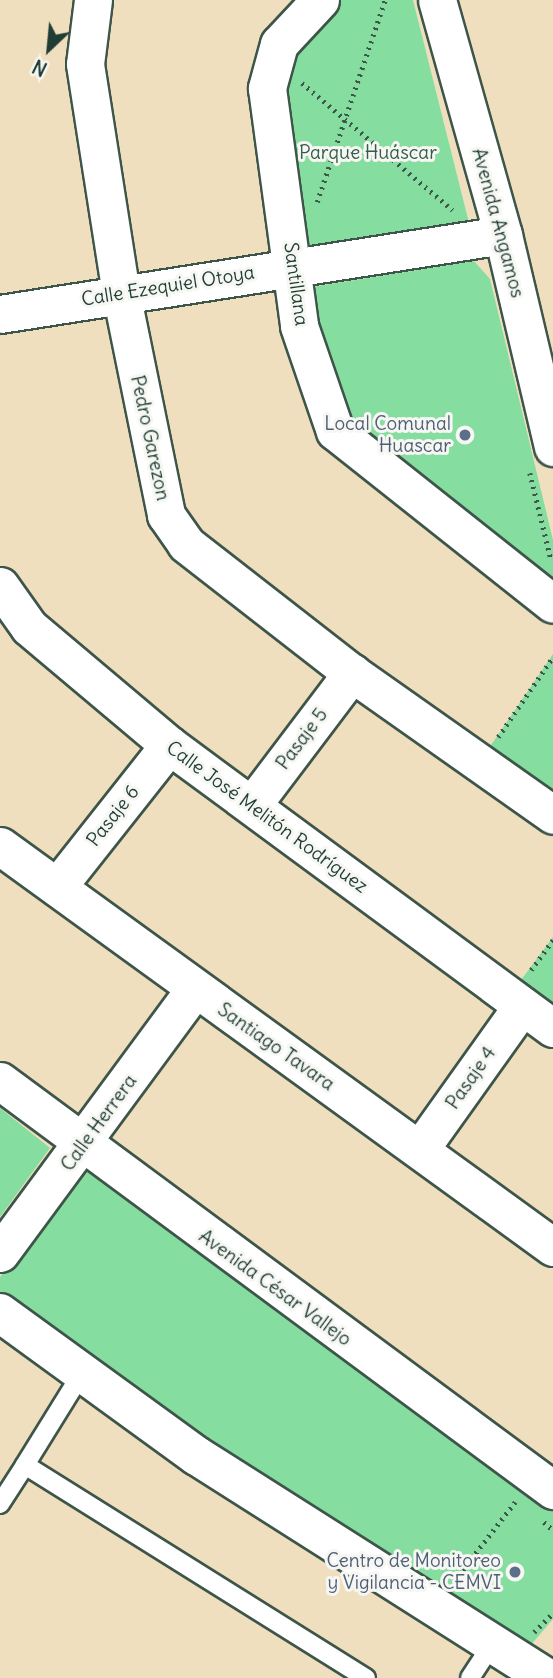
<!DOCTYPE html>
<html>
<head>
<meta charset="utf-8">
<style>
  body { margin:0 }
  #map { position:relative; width:553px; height:1678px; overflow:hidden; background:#f0dfbf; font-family:Delius,sans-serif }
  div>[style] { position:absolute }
  .green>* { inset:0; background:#86dda0 }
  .path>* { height:4.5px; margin-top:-2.25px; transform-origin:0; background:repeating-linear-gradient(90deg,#3e5549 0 2px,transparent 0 7px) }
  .roads { filter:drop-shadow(2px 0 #3e5549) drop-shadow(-2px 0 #3e5549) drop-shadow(0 2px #3e5549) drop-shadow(0 -2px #3e5549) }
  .lane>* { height:18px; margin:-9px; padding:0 9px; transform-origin:9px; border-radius:9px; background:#fff }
  .street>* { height:37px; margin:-18.5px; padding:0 18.5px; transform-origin:18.5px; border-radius:18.5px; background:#fff }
  .primary>* { height:38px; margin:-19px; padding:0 19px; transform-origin:19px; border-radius:19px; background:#fff }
  .dots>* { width:19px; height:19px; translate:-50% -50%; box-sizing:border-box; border:4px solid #f6f6f2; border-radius:50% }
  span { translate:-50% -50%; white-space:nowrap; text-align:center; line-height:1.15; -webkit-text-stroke:6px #f6f6f2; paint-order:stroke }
  .park-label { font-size:19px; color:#345d4a }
  .street-label { font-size:19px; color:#1f3d34 }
  .service-label { font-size:19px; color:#4e5e75 }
  .right { translate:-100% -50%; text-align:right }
  .north { position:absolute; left:14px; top:14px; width:70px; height:70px; -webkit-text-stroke:5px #f6f6f2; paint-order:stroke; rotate:206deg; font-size:19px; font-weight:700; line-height:28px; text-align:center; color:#1f3d34 }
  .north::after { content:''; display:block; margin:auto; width:24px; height:32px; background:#1f3d34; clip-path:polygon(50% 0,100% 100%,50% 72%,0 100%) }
</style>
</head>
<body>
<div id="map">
  <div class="green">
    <div style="clip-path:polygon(338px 0,413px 0,469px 223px,300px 253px,282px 64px)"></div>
    <div style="clip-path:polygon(474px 261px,490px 279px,553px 540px,553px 589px,348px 432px,309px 298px,317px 286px)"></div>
    <div style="clip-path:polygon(553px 654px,553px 798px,487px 751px)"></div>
    <div style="clip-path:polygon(553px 937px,553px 1017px,515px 988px)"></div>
    <div style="clip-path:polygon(0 1108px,50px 1148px,0 1217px)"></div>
    <div style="clip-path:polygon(83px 1163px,553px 1512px,553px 1619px,529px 1647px,230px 1467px,0 1301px,0 1277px)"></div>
  </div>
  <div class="path">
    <div style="left:302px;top:83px;width:197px;rotate:40.1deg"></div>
    <div style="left:317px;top:202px;width:213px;rotate:-71.4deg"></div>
    <div style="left:530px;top:473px;width:89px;rotate:76.3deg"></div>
    <div style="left:498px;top:737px;width:97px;rotate:-55.5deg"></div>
    <div style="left:531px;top:970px;width:37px;rotate:-54deg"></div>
    <div style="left:544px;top:1522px;width:12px;rotate:42deg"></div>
    <div style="left:454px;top:1581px;width:100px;rotate:-52.3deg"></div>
    <div style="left:534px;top:1632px;width:27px;rotate:-45deg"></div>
  </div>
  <div class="roads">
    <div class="lane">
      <div style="left:82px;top:1373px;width:108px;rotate:121.8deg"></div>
      <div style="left:25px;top:1465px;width:402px;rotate:32deg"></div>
      <div style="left:0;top:1504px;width:46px;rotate:-57.3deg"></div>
      <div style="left:470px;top:1678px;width:42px;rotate:-56.7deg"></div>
    </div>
    <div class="street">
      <div style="left:93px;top:0;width:64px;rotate:97.1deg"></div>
      <div style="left:85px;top:64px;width:232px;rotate:81.1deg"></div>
      <div style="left:121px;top:293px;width:227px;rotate:78.5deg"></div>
      <div style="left:166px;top:515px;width:35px;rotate:55deg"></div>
      <div style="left:186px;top:544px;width:210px;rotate:37.9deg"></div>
      <div style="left:352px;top:673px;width:246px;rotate:35.2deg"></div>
      <div style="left:320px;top:0;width:60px;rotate:133deg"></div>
      <div style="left:279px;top:44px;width:46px;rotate:105.3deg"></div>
      <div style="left:267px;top:88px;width:240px;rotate:82.3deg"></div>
      <div style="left:299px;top:326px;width:111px;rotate:71.1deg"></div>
      <div style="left:335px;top:431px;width:278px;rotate:38.4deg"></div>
      <div style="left:437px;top:0;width:244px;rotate:74.3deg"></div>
      <div style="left:503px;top:235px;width:218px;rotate:76.7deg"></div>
      <div style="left:0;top:314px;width:509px;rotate:-8.93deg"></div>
      <div style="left:0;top:586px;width:50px;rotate:54.7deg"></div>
      <div style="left:29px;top:627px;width:183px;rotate:40.1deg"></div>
      <div style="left:169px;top:745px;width:477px;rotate:36.4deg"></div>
      <div style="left:252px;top:805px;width:166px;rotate:-52.9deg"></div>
      <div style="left:0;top:846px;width:683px;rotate:35.95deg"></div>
      <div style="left:57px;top:887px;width:181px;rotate:-51.7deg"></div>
      <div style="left:0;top:1081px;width:688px;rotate:36.49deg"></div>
      <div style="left:420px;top:1149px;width:176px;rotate:-54.5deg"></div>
      <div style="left:0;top:1253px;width:327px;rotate:-53.6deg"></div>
    </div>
    <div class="primary">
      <div style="left:0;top:1313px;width:243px;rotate:36deg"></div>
      <div style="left:197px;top:1456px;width:414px;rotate:32.4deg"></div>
    </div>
  </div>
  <div class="dots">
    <div style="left:465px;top:435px;background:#5c6f8a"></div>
    <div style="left:515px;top:1572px;background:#5c6f8a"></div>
  </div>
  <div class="park-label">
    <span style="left:368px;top:153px">Parque Huáscar</span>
  </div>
  <div class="street-label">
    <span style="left:498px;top:223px;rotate:75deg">Avenida Angamos</span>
    <span style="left:296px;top:284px;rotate:82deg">Santillana</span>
    <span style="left:168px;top:286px;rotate:-9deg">Calle Ezequiel Otoya</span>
    <span style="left:150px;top:438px;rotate:78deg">Pedro Garezon</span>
    <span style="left:302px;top:739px;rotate:-53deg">Pasaje 5</span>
    <span style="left:113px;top:816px;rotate:-52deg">Pasaje 6</span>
    <span style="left:267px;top:817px;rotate:36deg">Calle José Melitón Rodríguez</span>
    <span style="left:276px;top:1047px;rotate:35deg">Santiago Tavara</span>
    <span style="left:471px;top:1078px;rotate:-55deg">Pasaje 4</span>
    <span style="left:99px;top:1123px;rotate:-54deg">Calle Herrera</span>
    <span style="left:275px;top:1288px;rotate:36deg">Avenida César Vallejo</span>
  </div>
  <div class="service-label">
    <span class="right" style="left:451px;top:435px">Local Comunal<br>Huascar</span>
    <span class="right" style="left:501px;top:1572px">Centro de Monitoreo<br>y Vigilancia - CEMVI</span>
  </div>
  <div class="north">N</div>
</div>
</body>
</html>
